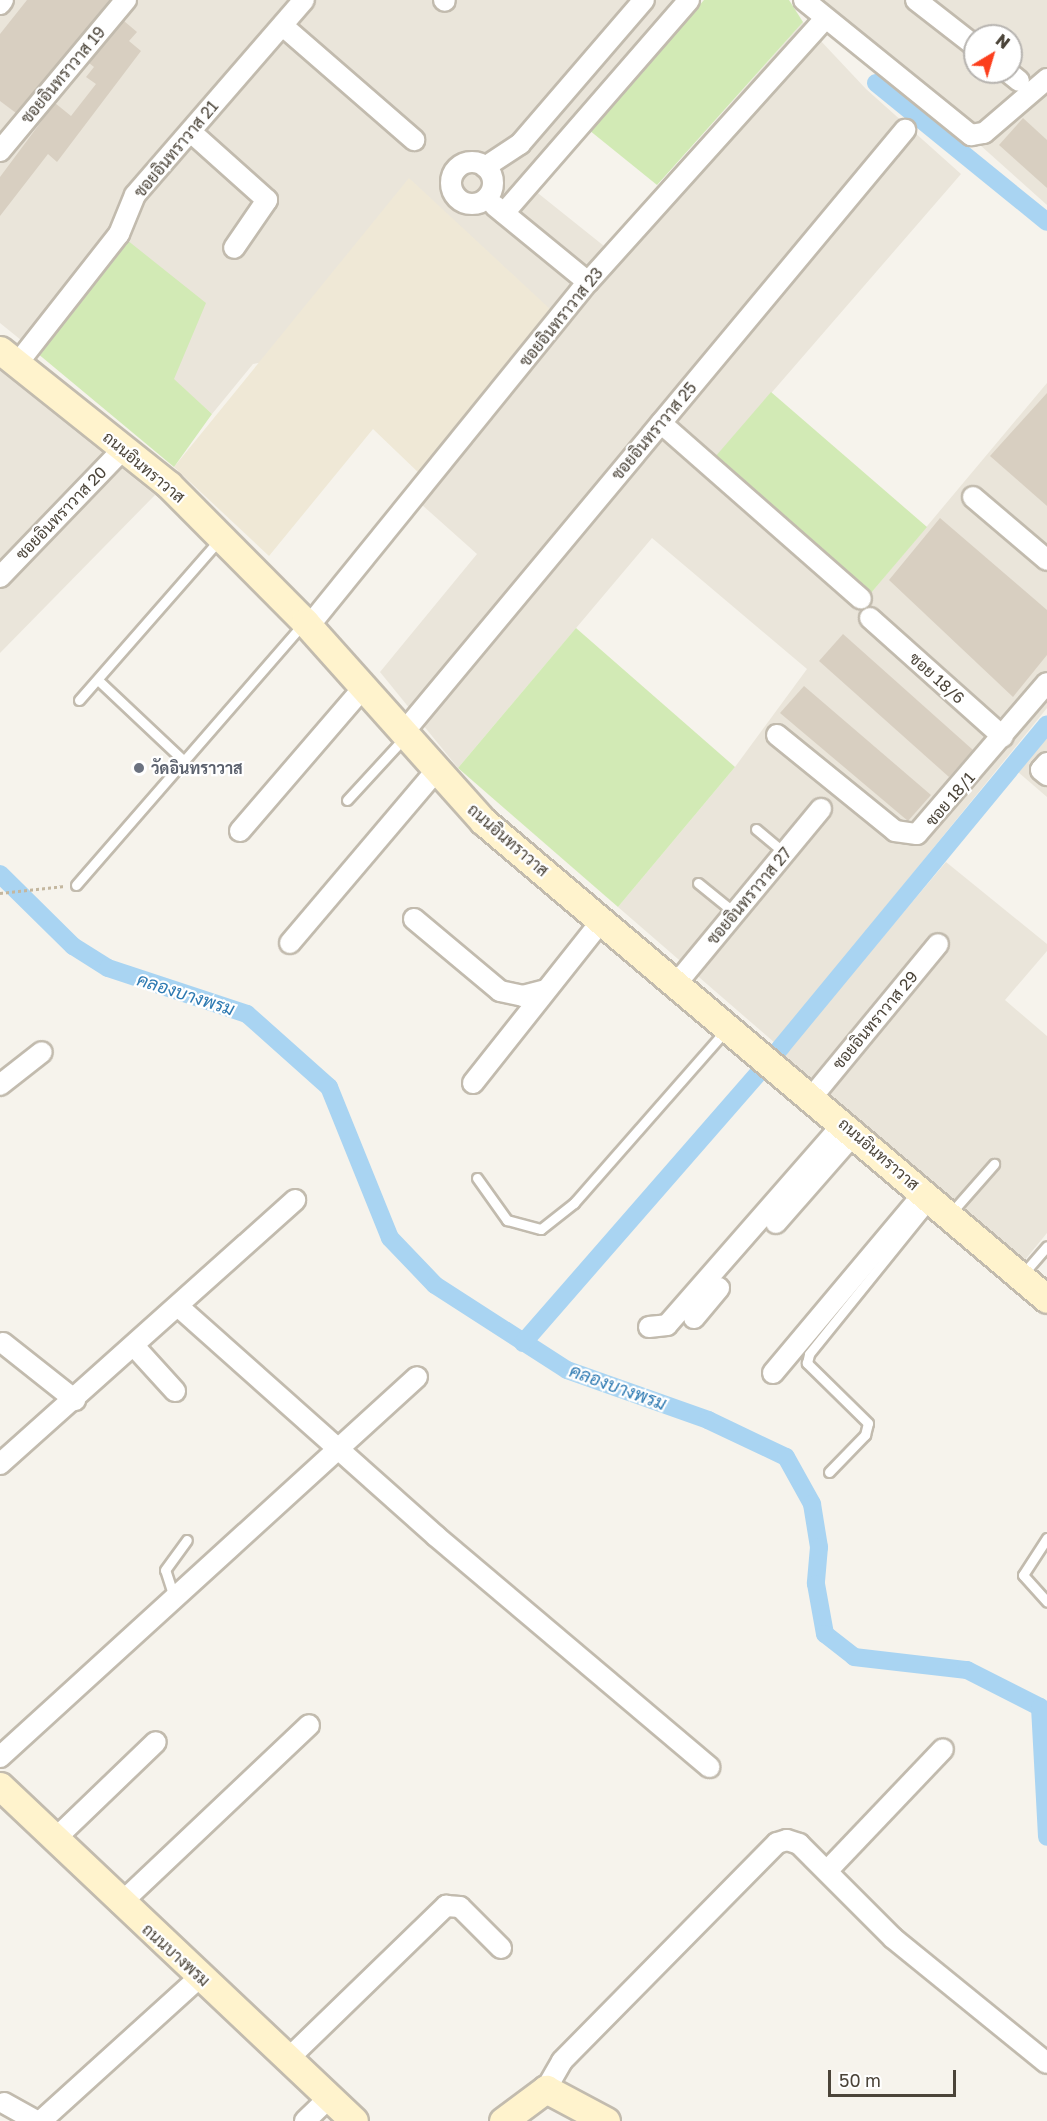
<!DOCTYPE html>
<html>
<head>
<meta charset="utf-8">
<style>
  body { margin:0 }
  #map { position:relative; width:1047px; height:2121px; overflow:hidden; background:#f6f3ec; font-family:"Golos Text",Sarabun,sans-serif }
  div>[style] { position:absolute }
  .residential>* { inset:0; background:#eae5da }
  .education>* { inset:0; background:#efe8d6 }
  .green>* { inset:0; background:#d2eab5 }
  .canal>* { height:18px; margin:-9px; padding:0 9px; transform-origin:9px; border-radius:9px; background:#a9d4f2 }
  .building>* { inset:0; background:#d8cfc1 }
  .path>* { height:3px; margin-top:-1.5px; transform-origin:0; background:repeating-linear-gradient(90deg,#c4b79f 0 3px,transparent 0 6px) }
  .roads { filter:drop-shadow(2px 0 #c2bbae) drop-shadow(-2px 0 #c2bbae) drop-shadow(0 2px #c2bbae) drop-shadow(0 -2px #c2bbae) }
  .lane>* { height:9px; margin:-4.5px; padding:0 4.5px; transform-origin:4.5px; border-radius:4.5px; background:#fff }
  .street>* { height:20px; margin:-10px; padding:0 10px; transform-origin:10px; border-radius:10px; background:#fff }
  .street>.ring { margin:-10px; padding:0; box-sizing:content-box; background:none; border:20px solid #fff; border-radius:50% }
  .secondary>* { height:27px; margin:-13.5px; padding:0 13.5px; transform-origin:13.5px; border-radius:13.5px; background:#fff3cd }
  .dots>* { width:16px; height:16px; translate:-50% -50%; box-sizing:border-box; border:3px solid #fff; border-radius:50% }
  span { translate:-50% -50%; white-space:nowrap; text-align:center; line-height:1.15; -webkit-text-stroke:4.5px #fff; paint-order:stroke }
  .street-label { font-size:16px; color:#4b4439 }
  .worship-label { font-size:16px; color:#5b616d; font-weight:700 }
  .left { translate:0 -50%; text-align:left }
  .water-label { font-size:18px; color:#2e7ab2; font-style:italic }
  .north { position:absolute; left:963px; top:24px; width:60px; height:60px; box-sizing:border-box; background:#fff; border:2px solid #b7b4b0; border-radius:50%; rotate:38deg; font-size:16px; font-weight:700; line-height:24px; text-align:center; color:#4b4439 }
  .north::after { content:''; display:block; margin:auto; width:21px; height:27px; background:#fc3f1d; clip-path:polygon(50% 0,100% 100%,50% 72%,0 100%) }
  .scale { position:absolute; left:828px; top:2070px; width:128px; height:27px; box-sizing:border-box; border:3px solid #4b4439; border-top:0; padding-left:8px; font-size:18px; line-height:21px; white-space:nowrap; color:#4b4439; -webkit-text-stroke:4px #fff; paint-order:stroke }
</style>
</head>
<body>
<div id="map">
  <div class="residential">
    <div style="clip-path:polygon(0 0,678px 0,534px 190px,604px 246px,803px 22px,866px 89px,961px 174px,715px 458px,871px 593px,1047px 383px,1047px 708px,775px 1043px,618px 907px,735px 767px,807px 669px,652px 538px,458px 768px,380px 672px,477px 554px,421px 504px,421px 475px,551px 310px,253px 364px,212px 414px,173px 379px,37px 353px,0 323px)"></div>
    <div style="clip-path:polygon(evenodd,811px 0,1047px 0,1047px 72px,983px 129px,973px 128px,811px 0,975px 36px,1011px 36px,1011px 72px,975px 72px,975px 36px)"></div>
    <div style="clip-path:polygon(1047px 92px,1047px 205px,980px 145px)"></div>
    <div style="clip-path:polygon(0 371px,155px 495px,0 653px)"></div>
    <div style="clip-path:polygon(1047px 737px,1047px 797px,1018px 772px)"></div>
    <div style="clip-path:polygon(946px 862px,1047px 944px,1047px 951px,1005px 1000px,1047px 1036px,1047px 1233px,1024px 1261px,783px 1055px)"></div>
  </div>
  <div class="education">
    <div style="clip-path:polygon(409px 178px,551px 310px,421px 475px,373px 429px,269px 556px,174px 467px)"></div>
  </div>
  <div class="green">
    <div style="clip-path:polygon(704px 0,789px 0,803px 22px,657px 185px,589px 130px)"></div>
    <div style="clip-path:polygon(127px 240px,206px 303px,174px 379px,212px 414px,174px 467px,37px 353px)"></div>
    <div style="clip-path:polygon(771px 392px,927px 527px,871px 593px,715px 457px)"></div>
    <div style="clip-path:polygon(576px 628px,735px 767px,618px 907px,458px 768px)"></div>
  </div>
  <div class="canal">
    <div style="left:876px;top:83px;width:220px;rotate:39.1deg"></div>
    <div style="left:0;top:874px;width:103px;rotate:44.6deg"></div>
    <div style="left:73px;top:946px;width:41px;rotate:32.2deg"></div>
    <div style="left:108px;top:968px;width:146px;rotate:18.3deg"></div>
    <div style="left:247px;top:1014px;width:110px;rotate:41.7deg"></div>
    <div style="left:329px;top:1087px;width:163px;rotate:68deg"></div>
    <div style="left:390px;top:1238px;width:65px;rotate:46.2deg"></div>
    <div style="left:435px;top:1285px;width:157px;rotate:32.8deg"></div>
    <div style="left:567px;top:1370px;width:150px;rotate:19.5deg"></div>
    <div style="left:708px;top:1420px;width:86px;rotate:25.4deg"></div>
    <div style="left:786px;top:1457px;width:54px;rotate:61deg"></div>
    <div style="left:812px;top:1504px;width:44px;rotate:80.8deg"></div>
    <div style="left:819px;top:1547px;width:37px;rotate:95deg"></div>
    <div style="left:816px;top:1584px;width:51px;rotate:79.8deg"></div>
    <div style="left:825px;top:1634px;width:37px;rotate:38deg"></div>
    <div style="left:854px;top:1657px;width:114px;rotate:6.6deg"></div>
    <div style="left:967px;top:1670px;width:82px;rotate:26.9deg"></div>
    <div style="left:1040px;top:1707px;width:130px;rotate:86.9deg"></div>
    <div style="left:523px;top:1343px;width:393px;rotate:-48.9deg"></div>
    <div style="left:781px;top:1047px;width:418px;rotate:-50.5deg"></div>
  </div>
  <div class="building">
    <div style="clip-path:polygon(27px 0,110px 0,16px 113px,0 101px,0 34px)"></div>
    <div style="clip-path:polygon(124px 21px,137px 32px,129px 41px,141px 51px,57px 162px,48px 154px,0 216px,0 177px,55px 103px,71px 116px,96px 84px,86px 77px,94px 67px,89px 63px)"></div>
    <div style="clip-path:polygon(1023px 118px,1047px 140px,1047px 188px,999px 145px)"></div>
    <div style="clip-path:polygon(1047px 393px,1047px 506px,990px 456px)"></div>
    <div style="clip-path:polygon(940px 518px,1047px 610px,1047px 655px,1013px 697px,889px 580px)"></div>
    <div style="clip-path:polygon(843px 634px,973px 750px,949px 777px,819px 661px)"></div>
    <div style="clip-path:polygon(804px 686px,931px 795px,908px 821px,780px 713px)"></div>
  </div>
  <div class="path">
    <div style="left:0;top:893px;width:65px;rotate:-6.1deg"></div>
  </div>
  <div class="roads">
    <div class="lane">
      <div style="left:98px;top:680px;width:117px;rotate:43.3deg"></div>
      <div style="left:79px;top:700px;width:214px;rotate:-48.8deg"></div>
      <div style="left:347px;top:800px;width:86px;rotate:-47.4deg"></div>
      <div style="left:756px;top:829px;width:38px;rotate:40deg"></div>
      <div style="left:698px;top:883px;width:48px;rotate:39deg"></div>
      <div style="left:76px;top:885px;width:346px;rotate:-49deg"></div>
      <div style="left:477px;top:1178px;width:52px;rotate:54.5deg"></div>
      <div style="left:507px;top:1220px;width:35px;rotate:15deg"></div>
      <div style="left:541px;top:1229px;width:42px;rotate:-38.2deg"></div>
      <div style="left:574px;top:1203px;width:230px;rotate:-48.7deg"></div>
      <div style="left:950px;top:1214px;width:67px;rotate:-48.7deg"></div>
      <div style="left:1022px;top:1275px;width:38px;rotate:-49deg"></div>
      <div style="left:829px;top:1472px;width:52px;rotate:-45.8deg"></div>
      <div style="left:865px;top:1435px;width:12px;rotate:-76deg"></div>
      <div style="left:868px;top:1423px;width:86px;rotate:-135.5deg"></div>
      <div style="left:807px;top:1363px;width:9px;rotate:-77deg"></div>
      <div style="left:809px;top:1354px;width:194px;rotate:-51.1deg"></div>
      <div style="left:1047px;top:1538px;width:44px;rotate:123deg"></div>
      <div style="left:1023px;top:1575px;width:36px;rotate:48deg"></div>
      <div style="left:174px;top:1597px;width:28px;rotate:-108deg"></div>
      <div style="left:165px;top:1570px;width:37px;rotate:-54deg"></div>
    </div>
    <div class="street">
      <div style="left:444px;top:0;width:1px;rotate:45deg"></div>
      <div style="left:804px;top:0;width:215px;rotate:39deg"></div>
      <div style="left:971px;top:135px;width:13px;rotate:-9deg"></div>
      <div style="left:984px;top:133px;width:83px;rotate:-40.6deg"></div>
      <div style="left:916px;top:0;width:75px;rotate:37.9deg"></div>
      <div style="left:0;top:4px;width:5px;rotate:-53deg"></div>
      <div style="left:283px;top:26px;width:174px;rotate:41deg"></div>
      <div style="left:1008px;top:72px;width:14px;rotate:39deg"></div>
      <div style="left:191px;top:132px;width:102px;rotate:41.8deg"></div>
      <div style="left:267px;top:200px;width:58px;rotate:124.5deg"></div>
      <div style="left:0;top:151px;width:197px;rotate:-50.2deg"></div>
      <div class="ring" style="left:451px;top:162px;width:22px;height:22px"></div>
      <div style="left:485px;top:167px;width:42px;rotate:-33.3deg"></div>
      <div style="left:520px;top:144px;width:190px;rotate:-49.3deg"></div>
      <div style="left:495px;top:206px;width:120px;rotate:39.3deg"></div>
      <div style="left:504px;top:213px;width:282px;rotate:-49deg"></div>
      <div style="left:17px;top:364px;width:165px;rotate:-51.9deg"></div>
      <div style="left:119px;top:234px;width:42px;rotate:-67.7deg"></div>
      <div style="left:135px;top:195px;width:258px;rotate:-49.1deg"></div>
      <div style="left:661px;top:423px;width:266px;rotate:41.3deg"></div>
      <div style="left:973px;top:497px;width:97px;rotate:40.4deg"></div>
      <div style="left:0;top:577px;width:178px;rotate:-46.1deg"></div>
      <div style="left:870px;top:618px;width:178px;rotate:41.8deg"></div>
      <div style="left:309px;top:626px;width:443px;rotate:-51deg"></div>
      <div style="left:588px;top:282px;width:355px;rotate:-48deg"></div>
      <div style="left:403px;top:733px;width:785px;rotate:-50.22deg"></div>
      <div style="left:777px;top:735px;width:152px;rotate:39.1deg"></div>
      <div style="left:895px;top:831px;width:22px;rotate:8deg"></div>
      <div style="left:917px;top:834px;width:199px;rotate:-49.3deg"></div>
      <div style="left:1047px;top:763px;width:9px;rotate:131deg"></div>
      <div style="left:1041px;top:770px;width:8px;rotate:40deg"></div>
      <div style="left:240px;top:831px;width:189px;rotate:-49.3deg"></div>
      <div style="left:414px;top:919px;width:112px;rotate:39.9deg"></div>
      <div style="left:500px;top:991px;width:24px;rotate:12deg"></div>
      <div style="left:523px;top:996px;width:24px;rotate:-15deg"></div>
      <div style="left:290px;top:943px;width:226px;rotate:-49.7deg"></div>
      <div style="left:677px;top:983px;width:226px;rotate:-50.4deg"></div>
      <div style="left:473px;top:1083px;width:208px;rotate:-51.6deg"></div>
      <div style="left:0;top:1085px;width:53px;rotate:-38.2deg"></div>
      <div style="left:812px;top:1097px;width:198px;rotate:-50.5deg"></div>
      <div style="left:776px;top:1223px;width:118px;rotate:-48.8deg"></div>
      <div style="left:179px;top:1307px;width:344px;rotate:41.7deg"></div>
      <div style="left:436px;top:1536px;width:358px;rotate:40.2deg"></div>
      <div style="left:694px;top:1318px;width:39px;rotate:-50deg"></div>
      <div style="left:649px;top:1327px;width:18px;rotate:-6deg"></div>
      <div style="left:667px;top:1325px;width:267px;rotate:-48.8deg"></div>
      <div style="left:3px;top:1343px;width:92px;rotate:38.4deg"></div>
      <div style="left:134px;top:1346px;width:61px;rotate:47.7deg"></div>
      <div style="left:773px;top:1373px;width:235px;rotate:-50deg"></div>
      <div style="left:0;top:1464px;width:396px;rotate:-41.8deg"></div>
      <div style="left:0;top:1757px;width:564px;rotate:-42.34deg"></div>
      <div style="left:54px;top:1840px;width:141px;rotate:-43.9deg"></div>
      <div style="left:827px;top:1871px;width:168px;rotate:-46.4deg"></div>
      <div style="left:120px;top:1904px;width:260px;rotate:-43.4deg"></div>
      <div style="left:289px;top:2058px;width:219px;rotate:-44.1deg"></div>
      <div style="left:446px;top:1906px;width:14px;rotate:4deg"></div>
      <div style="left:460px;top:1907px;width:58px;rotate:45deg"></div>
      <div style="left:546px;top:2089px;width:32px;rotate:-60deg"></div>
      <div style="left:562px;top:2061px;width:306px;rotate:-45.4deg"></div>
      <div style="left:777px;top:1843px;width:10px;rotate:-17deg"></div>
      <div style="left:787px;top:1840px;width:13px;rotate:18deg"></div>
      <div style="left:799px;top:1844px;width:133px;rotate:45deg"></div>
      <div style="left:893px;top:1938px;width:198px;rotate:39.1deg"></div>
      <div style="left:4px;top:2103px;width:37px;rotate:29deg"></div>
      <div style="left:41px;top:2121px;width:215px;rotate:-42.2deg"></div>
      <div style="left:305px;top:2121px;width:32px;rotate:-44deg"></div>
    </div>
    <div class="secondary">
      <div style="left:0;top:350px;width:216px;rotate:38.6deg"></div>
      <div style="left:169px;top:485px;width:193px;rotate:45.2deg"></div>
      <div style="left:305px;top:622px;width:267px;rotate:48.2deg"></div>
      <div style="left:483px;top:821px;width:739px;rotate:40.28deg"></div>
      <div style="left:0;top:1786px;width:487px;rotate:43.4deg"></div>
      <div style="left:503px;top:2121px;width:54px;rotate:-36.7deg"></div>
      <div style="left:546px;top:2089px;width:68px;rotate:28.1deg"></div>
    </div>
  </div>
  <div class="dots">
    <div style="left:139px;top:768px;background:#6b7280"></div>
  </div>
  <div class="street-label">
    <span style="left:63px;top:75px;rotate:-50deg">ซอยอินทราวาส 19</span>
    <span style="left:176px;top:149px;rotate:-50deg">ซอยอินทราวาส 21</span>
    <span style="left:561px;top:317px;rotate:-51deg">ซอยอินทราวาส 23</span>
    <span style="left:654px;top:431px;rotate:-50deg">ซอยอินทราวาส 25</span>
    <span style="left:144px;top:467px;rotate:40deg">ถนนอินทราวาส</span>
    <span style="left:61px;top:513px;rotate:-46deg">ซอยอินทราวาส 20</span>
    <span style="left:937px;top:678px;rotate:42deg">ซอย 18/6</span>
    <span style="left:950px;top:799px;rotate:-49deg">ซอย 18/1</span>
    <span style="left:508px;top:840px;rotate:41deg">ถนนอินทราวาส</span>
    <span style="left:749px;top:896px;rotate:-50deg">ซอยอินทราวาส 27</span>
    <span style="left:875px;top:1020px;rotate:-50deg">ซอยอินทราวาส 29</span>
    <span style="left:879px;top:1154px;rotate:41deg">ถนนอินทราวาส</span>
    <span style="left:176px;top:1955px;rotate:42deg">ถนนบางพรม</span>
  </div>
  <div class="worship-label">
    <span class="left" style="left:151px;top:768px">วัดอินทราวาส</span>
  </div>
  <div class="water-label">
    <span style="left:186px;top:994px;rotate:18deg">คลองบางพรม</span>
    <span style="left:618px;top:1387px;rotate:20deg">คลองบางพรม</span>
  </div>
  <div class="north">N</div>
  <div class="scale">50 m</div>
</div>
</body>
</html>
